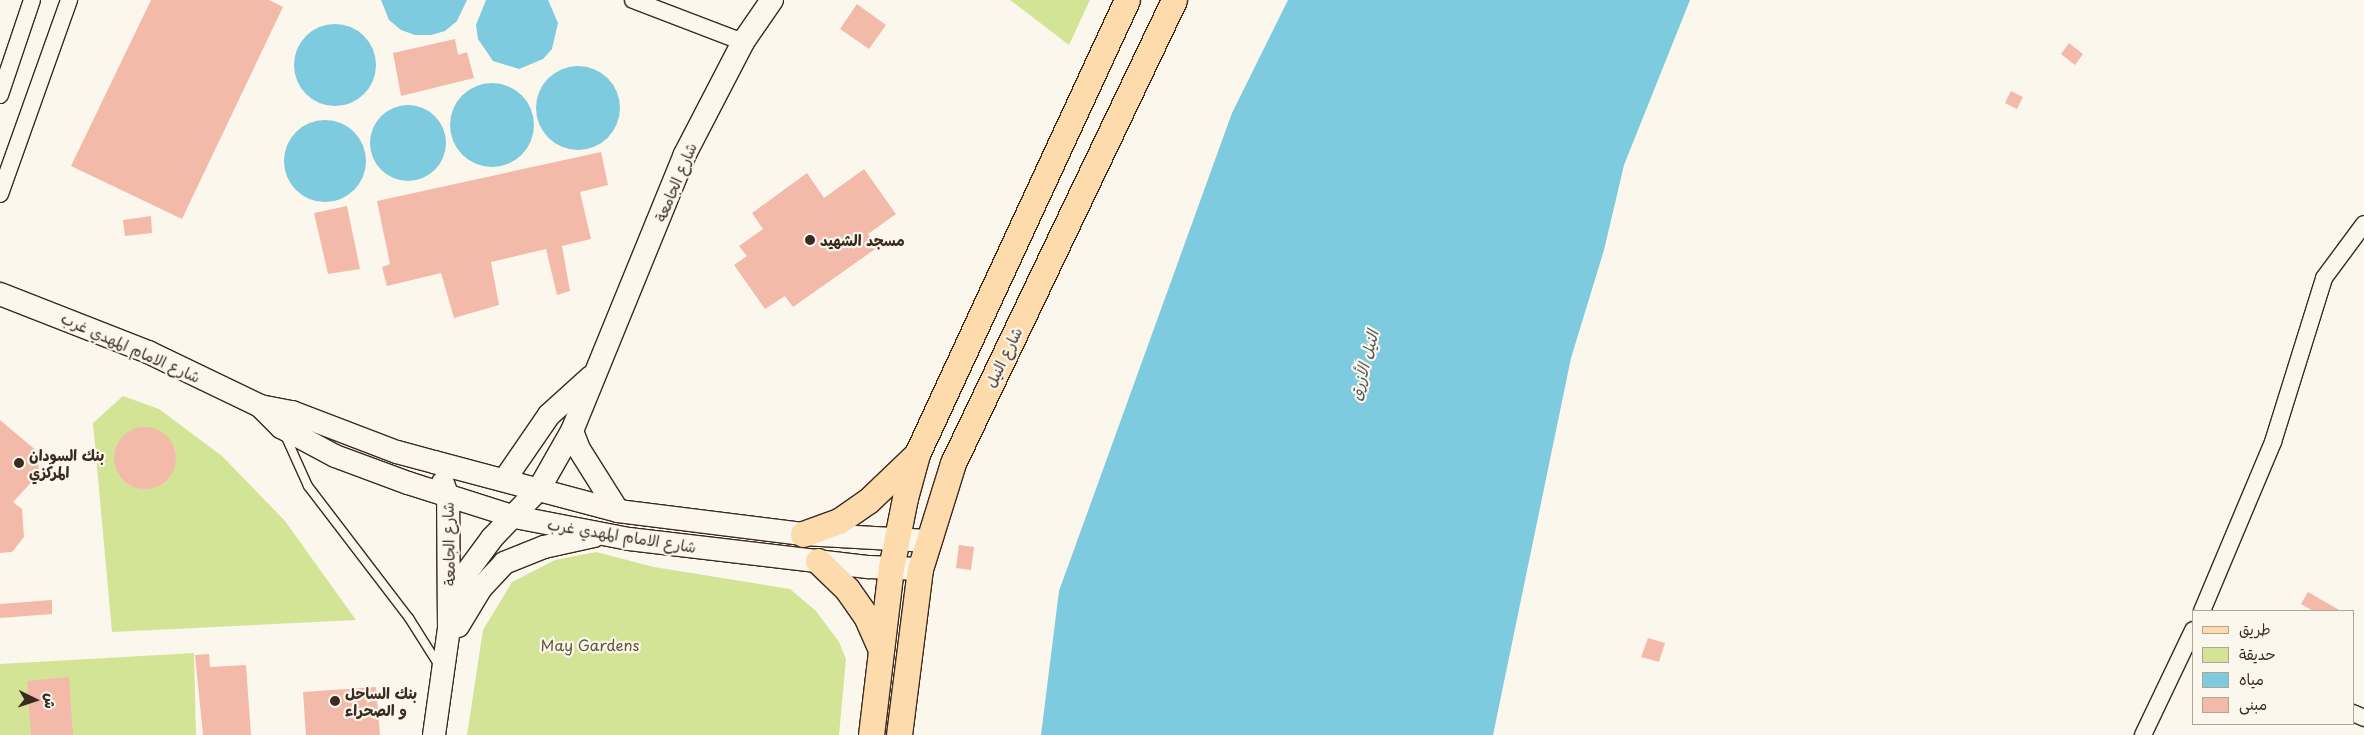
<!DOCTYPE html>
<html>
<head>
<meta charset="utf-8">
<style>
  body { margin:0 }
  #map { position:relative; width:2364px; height:735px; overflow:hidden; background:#fbf7ec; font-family:"Playpen Sans","Playpen Sans Arabic",sans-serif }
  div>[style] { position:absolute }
  .green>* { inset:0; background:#d4e497 }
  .water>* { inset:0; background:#7ecade }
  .round { border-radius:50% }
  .building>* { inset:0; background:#f3baaa }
  .roads { filter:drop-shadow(1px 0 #3b2a1e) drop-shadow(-1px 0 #3b2a1e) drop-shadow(0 1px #3b2a1e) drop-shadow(0 -1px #3b2a1e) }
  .service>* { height:8px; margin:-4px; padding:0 4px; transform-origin:4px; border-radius:4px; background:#fbf7ec }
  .minor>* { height:16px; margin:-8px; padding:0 8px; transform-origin:8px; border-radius:8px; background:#fbf7ec }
  .secondary>* { height:22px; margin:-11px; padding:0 11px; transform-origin:11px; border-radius:11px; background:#fbf7ec }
  .primary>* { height:25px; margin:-12.5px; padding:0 12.5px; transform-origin:12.5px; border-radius:12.5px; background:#fedbac }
  .dots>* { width:14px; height:14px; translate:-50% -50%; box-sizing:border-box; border:2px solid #fbf7ec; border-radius:50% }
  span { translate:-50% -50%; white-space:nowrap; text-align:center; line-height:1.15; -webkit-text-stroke:4.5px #fbf7ec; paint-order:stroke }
  .street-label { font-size:15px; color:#3b2a1e }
  .poi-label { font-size:15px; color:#3b2a1e; font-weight:700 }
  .left { translate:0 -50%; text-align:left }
  .park-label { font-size:15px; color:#61583c }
  .water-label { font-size:16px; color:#4f5a58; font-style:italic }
  .legend { position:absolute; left:2192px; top:610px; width:162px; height:115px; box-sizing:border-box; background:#fbf7ec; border:1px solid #aea59a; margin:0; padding:6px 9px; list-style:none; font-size:15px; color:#3b2a1e }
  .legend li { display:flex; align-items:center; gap:10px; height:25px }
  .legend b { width:25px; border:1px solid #aea59a }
  .north { position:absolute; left:10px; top:675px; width:50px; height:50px; -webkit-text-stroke:4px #fbf7ec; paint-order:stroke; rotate:94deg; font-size:14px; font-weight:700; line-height:20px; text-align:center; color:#3b2a1e }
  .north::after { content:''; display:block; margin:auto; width:18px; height:22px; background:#3b2a1e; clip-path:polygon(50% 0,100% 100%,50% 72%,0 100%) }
</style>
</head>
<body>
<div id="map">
  <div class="green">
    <div style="clip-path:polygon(1010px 0,1090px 0,1069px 45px)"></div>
    <div style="clip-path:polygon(123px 396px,159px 409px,222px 456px,285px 521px,356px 620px,112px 632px,93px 423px)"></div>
    <div style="clip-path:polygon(596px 552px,654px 567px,790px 589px,816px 611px,839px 642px,846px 659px,839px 735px,467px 735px,483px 630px,512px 582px,555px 560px)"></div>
    <div style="clip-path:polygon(194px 653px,196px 735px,0 735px,0 664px)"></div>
  </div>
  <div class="water">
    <div style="clip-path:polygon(381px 0,467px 0,457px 21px,445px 31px,431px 35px,415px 35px,401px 30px,389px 20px)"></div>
    <div style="clip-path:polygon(486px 0,548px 0,558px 23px,552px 49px,543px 59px,519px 69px,493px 61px,478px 39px,476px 25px)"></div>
    <div style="clip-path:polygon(1288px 0,1690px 0,1624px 165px,1604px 250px,1571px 358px,1493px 735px,1041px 735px,1059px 591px,1232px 113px)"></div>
    <div class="round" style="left:294px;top:24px;width:82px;height:82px"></div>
    <div class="round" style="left:536px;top:66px;width:84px;height:84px"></div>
    <div class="round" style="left:450px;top:83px;width:84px;height:84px"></div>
    <div class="round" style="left:370px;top:105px;width:76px;height:76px"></div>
    <div class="round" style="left:284px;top:120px;width:82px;height:82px"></div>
  </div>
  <div class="building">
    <div style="clip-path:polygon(151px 0,269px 0,283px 7px,182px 219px,71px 166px)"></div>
    <div style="clip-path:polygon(857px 4px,886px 25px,869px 49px,840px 29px)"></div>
    <div style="clip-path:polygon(455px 39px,458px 55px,467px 52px,474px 78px,401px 96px,393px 53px)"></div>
    <div style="clip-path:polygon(2069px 43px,2083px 54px,2075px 65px,2061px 54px)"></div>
    <div style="clip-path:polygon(2011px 91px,2023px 97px,2017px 109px,2005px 103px)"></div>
    <div style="clip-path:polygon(601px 152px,608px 185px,580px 192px,591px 239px,562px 246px,570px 291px,557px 295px,546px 249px,491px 262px,499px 305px,454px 318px,441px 273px,387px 286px,382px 267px,390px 264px,377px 201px)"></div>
    <div style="clip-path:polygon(864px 169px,896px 214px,868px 234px,878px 247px,793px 307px,785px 296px,765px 309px,734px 265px,747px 256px,739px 246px,763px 229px,752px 213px,807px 173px,824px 198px)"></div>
    <div style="clip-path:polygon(347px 206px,360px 269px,328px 274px,314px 213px)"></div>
    <div style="clip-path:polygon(151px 216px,152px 233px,125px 236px,123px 220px)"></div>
    <div style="clip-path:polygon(0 420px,38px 452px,39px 474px,13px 502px,22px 509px,24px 537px,12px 552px,0 553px)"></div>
    <div class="round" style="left:114px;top:427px;width:62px;height:62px"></div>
    <div style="clip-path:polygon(959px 545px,974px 547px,971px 570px,956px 568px)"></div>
    <div style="clip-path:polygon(2308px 592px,2341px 611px,2313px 611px,2301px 604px)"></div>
    <div style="clip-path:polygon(52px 600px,52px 614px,0 618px,0 604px)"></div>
    <div style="clip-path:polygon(1648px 638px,1665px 643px,1659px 662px,1641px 657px)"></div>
    <div style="clip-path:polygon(209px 654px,210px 667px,246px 665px,251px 735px,203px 735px,195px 655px)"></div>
    <div style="clip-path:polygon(69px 677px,73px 735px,31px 735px,27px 681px)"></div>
    <div style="clip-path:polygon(376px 687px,380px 735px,306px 735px,303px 692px)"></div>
  </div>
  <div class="roads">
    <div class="service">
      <div style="left:285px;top:435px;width:56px;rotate:65.7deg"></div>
      <div style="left:308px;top:486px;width:166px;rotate:52.6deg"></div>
      <div style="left:409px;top:618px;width:54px;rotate:57.8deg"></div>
    </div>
    <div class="minor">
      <div style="left:633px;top:0;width:118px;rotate:20.9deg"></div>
      <div style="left:0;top:95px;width:100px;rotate:-71.4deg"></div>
      <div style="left:0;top:194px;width:206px;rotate:-70.4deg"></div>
      <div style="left:2202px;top:611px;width:183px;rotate:-67.2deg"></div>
      <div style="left:2273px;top:442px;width:172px;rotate:-72.7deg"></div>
      <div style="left:2324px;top:278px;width:67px;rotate:-53.5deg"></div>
      <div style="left:2353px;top:713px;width:12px;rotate:24deg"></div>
      <div style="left:2143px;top:735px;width:116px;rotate:-64.5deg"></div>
    </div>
    <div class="secondary">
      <div style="left:0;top:294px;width:159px;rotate:21.4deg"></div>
      <div style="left:148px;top:352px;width:124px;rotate:25.7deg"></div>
      <div style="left:260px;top:406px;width:33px;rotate:11deg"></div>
      <div style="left:292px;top:412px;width:112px;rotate:20.9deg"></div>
      <div style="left:397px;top:452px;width:38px;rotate:15deg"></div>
      <div style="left:434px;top:462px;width:190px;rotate:14.9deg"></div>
      <div style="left:618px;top:511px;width:186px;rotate:7.1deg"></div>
      <div style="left:803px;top:534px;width:125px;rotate:3.2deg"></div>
      <div style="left:260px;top:406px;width:30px;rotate:45deg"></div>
      <div style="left:281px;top:427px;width:61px;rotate:28.2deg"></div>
      <div style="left:335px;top:456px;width:78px;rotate:20.3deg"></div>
      <div style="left:408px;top:483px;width:112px;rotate:17.6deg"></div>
      <div style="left:515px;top:517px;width:116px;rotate:10.9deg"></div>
      <div style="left:629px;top:539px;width:242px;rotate:6.7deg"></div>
      <div style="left:869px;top:567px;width:51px;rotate:2.2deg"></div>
      <div style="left:572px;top:431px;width:19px;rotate:69deg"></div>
      <div style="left:579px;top:449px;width:73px;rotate:57.8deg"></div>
      <div style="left:505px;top:479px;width:78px;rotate:-55.5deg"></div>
      <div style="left:549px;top:415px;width:57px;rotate:-42.1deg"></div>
      <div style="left:458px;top:626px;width:44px;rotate:-58.8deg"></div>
      <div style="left:481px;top:588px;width:34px;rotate:-47deg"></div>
      <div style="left:504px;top:563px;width:43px;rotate:-21.8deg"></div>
      <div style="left:544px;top:547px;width:51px;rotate:-12.4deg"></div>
      <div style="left:449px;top:628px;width:54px;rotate:-73.9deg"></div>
      <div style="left:464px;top:576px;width:47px;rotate:-53.6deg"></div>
      <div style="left:492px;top:538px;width:68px;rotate:-46.2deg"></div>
      <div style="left:539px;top:489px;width:67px;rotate:-60.4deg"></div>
      <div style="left:572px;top:431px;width:297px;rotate:-67.8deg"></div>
      <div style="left:684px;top:156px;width:128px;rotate:-62.6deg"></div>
      <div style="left:743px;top:42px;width:51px;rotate:-55.4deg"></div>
      <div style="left:434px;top:735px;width:108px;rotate:-82deg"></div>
      <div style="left:449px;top:628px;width:131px;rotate:-90.4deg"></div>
      <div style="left:448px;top:497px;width:15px;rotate:-110deg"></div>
    </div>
    <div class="primary">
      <div style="left:803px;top:534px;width:38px;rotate:-20deg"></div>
      <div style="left:839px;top:521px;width:35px;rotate:-35deg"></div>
      <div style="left:868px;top:501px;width:68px;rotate:-43.8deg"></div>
      <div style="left:818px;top:561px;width:40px;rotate:44deg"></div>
      <div style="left:847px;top:589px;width:33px;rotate:55deg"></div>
      <div style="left:866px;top:616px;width:37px;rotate:66deg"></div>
      <div style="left:871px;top:735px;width:168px;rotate:-83.2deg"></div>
      <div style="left:891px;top:568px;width:71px;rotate:-78.7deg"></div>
      <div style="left:905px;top:498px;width:46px;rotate:-74.7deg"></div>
      <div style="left:917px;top:454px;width:500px;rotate:-65.18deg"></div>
      <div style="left:899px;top:735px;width:167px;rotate:-82.8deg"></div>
      <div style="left:920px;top:569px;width:111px;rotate:-72.7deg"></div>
      <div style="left:953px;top:463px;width:513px;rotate:-64.48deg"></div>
    </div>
  </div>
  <div class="dots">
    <div style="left:810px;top:240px;background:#3b2a1e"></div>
    <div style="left:19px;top:463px;background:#3b2a1e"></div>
    <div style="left:335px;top:701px;background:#3b2a1e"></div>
  </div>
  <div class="street-label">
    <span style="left:675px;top:182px;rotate:-67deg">شارع الجامعة</span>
    <span style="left:131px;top:347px;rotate:24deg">شارع الامام المهدي غرب</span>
    <span style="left:1003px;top:357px;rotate:-64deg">شارع النيل</span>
    <span style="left:622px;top:535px;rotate:9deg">شارع الامام المهدي غرب</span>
    <span style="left:448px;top:544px;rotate:-91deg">شارع الجامعة</span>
  </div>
  <div class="poi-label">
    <span class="left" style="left:820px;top:240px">مسجد الشهيد</span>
    <span class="left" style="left:29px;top:463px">بنك السودان<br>المركزي</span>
    <span class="left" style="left:345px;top:701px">بنك الساحل<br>و الصحراء</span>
  </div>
  <div class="park-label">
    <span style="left:590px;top:645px">May Gardens</span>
  </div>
  <div class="water-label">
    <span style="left:1363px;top:365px;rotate:-75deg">النيل الأزرق</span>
  </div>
  <ul class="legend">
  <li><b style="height:6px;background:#fedbac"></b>طريق</li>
  <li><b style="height:14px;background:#d4e497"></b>حديقة</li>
  <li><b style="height:14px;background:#7ecade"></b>مياه</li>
  <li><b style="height:14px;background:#f3baaa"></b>مبنى</li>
  </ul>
  <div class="north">ش</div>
</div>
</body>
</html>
